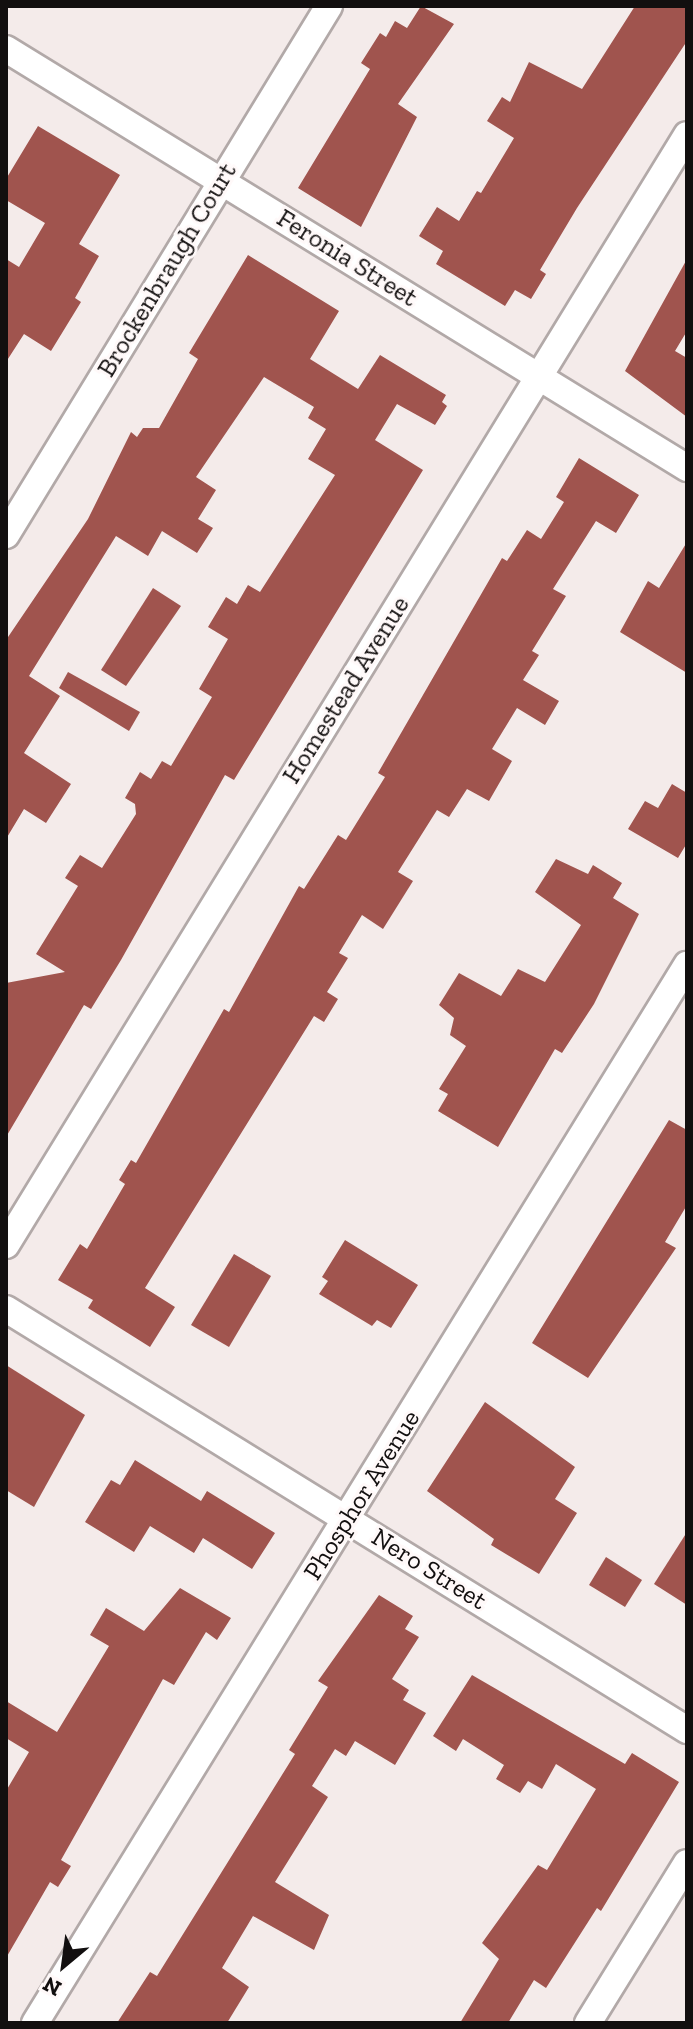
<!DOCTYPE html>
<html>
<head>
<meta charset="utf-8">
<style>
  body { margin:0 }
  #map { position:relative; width:693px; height:2029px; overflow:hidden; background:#f4ebea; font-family:"Zilla Slab",serif }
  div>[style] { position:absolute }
  .building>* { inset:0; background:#a0544e }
  .roads { filter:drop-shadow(2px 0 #b2a9a8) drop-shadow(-2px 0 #b2a9a8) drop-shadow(0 2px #b2a9a8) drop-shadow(0 -2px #b2a9a8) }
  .street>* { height:26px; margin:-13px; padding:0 13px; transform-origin:13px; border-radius:13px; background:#fff }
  span { translate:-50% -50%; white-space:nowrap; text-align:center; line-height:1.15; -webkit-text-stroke:6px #fff9f9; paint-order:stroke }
  .street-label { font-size:26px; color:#120f0f }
  .frame { position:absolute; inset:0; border:8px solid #120f0f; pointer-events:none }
  .north { position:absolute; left:24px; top:1925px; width:80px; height:80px; -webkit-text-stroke:6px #fff9f9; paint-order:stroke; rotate:209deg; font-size:22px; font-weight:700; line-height:32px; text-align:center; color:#120f0f }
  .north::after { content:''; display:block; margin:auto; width:28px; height:36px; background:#120f0f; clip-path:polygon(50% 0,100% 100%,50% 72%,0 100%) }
</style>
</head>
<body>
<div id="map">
  <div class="building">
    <div style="clip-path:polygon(421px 6px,454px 24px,398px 104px,417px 117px,361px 227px,298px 188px,370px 69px,361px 63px,380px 33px,386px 37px,395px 21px,407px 28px)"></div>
    <div style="clip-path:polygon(635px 6px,687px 6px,687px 41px,577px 208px,540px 270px,546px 274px,531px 299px,515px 290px,505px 306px,436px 264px,443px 251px,419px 236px,437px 207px,459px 221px,477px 191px,481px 193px,514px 138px,487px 121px,502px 97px,510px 102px,529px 62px,582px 89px)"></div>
    <div style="clip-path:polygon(38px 126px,120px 175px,79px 244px,99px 256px,75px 298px,81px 302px,51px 351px,24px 334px,6px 362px,6px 259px,19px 267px,45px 223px,6px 200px,6px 179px)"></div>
    <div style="clip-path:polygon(248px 255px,339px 311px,310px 359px,358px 389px,380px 355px,446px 395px,442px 402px,447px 406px,435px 425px,397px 404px,375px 440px,423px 470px,234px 780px,225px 775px,121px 960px,91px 1009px,84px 1005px,6px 1137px,6px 983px,65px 972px,36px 954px,78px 886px,65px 878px,80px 855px,102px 868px,136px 814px,135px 804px,125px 798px,140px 772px,151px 779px,162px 761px,171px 766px,212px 697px,199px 689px,228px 639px,208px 627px,226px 597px,237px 604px,248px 585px,260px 592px,335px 475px,308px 459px,326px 429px,308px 418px,314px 407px,264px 377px,196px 477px,216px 490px,198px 519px,213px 528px,197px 553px,162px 531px,148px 556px,116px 536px,29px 676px,60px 696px,24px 753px,71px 784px,46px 823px,24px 809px,6px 839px,6px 640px,88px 519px,131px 432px,137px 437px,143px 428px,159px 428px,198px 359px,189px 353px)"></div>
    <div style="clip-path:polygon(687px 259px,687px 331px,675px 351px,687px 358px,687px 417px,625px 371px)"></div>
    <div style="clip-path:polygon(579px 458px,639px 495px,616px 533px,596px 521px,553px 589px,566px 596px,532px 651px,539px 655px,523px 680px,559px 701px,545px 725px,517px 708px,492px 749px,512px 761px,489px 801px,467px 789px,449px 817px,437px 810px,398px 872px,413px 881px,383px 929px,362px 915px,339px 953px,348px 958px,327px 992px,338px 999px,324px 1022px,314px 1016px,145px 1288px,175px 1307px,150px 1347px,88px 1308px,93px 1300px,58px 1280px,80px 1244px,87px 1249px,125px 1184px,119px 1180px,131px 1160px,136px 1163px,224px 1009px,229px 1012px,299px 886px,304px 889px,338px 835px,346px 840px,385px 777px,378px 773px,502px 558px,507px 561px,527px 530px,541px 539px,564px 502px,556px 497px)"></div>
    <div style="clip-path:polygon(687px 542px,687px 673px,620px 632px,648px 581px,659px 588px)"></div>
    <div style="clip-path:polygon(153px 588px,181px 606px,126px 686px,101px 670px)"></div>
    <div style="clip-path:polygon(68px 672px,140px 712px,129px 731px,59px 688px)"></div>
    <div style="clip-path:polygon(672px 784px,687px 793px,687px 843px,678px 858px,628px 829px,645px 801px,658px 808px)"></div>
    <div style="clip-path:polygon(556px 859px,588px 874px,593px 865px,622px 883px,613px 898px,639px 914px,594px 1004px,562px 1053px,555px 1049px,498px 1147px,438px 1111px,448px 1094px,439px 1089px,466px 1046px,450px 1035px,454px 1018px,439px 1005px,459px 973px,501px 996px,518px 969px,545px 982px,581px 925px,535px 892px)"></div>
    <div style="clip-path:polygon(669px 1120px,687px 1130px,687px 1205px,665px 1242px,676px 1248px,588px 1378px,532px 1343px)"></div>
    <div style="clip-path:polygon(345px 1240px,418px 1285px,391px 1328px,377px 1320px,372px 1326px,319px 1294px,328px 1281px,322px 1277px)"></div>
    <div style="clip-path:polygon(234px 1254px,271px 1276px,229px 1347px,191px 1325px)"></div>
    <div style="clip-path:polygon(6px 1365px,85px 1415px,34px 1507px,6px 1490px)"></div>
    <div style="clip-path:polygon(485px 1402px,575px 1467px,555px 1499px,577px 1513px,539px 1574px,491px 1545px,494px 1539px,427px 1491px)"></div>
    <div style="clip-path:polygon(135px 1460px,201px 1501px,207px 1491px,275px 1533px,252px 1569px,203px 1538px,194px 1553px,150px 1526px,134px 1552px,85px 1522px,111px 1480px,120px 1485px)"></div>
    <div style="clip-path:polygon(687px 1532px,687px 1605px,654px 1584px)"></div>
    <div style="clip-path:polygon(606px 1557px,642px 1580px,625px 1607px,589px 1585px)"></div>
    <div style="clip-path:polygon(180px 1588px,231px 1618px,217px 1640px,206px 1632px,174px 1685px,163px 1679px,61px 1860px,71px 1866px,58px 1887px,50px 1882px,6px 1958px,6px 1791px,29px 1752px,6px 1738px,6px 1701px,57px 1732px,109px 1646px,90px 1635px,106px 1608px,144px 1631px)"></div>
    <div style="clip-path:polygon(379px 1595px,413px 1616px,405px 1629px,419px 1637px,392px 1679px,409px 1690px,403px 1700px,426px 1713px,395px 1765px,355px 1741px,346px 1756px,335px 1749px,312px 1786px,328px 1797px,275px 1882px,329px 1915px,314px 1950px,253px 1916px,222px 1968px,249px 1987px,227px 2023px,117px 2023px,150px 1972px,157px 1976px,295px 1754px,289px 1750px,328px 1687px,318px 1681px)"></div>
    <div style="clip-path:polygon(472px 1675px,625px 1764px,632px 1753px,679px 1782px,601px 1911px,597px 1908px,546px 1988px,534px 1980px,508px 2023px,460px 2023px,499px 1959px,482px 1943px,538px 1865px,547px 1870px,596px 1789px,556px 1764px,542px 1789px,528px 1781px,520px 1793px,496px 1779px,504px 1765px,463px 1739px,456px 1751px,433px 1736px)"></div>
  </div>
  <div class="roads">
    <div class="street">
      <div style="left:6px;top:49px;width:800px;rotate:31.6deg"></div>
      <div style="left:6px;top:535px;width:620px;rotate:-58.59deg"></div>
      <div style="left:6px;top:1245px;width:1302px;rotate:-58.47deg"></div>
      <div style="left:6px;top:1309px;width:801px;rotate:31.72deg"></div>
      <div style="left:35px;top:2023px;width:1243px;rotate:-58.36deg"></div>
      <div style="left:588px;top:2023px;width:188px;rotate:-58.3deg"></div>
    </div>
  </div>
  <div class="street-label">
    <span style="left:347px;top:258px;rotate:32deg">Feronia Street</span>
    <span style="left:167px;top:270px;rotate:-59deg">Brockenbraugh Court</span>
    <span style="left:346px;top:690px;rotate:-58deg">Homestead Avenue</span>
    <span style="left:362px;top:1495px;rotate:-58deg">Phosphor Avenue</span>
    <span style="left:429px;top:1569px;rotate:32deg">Nero Street</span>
  </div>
  <div class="frame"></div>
  <div class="north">N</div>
</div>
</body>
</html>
